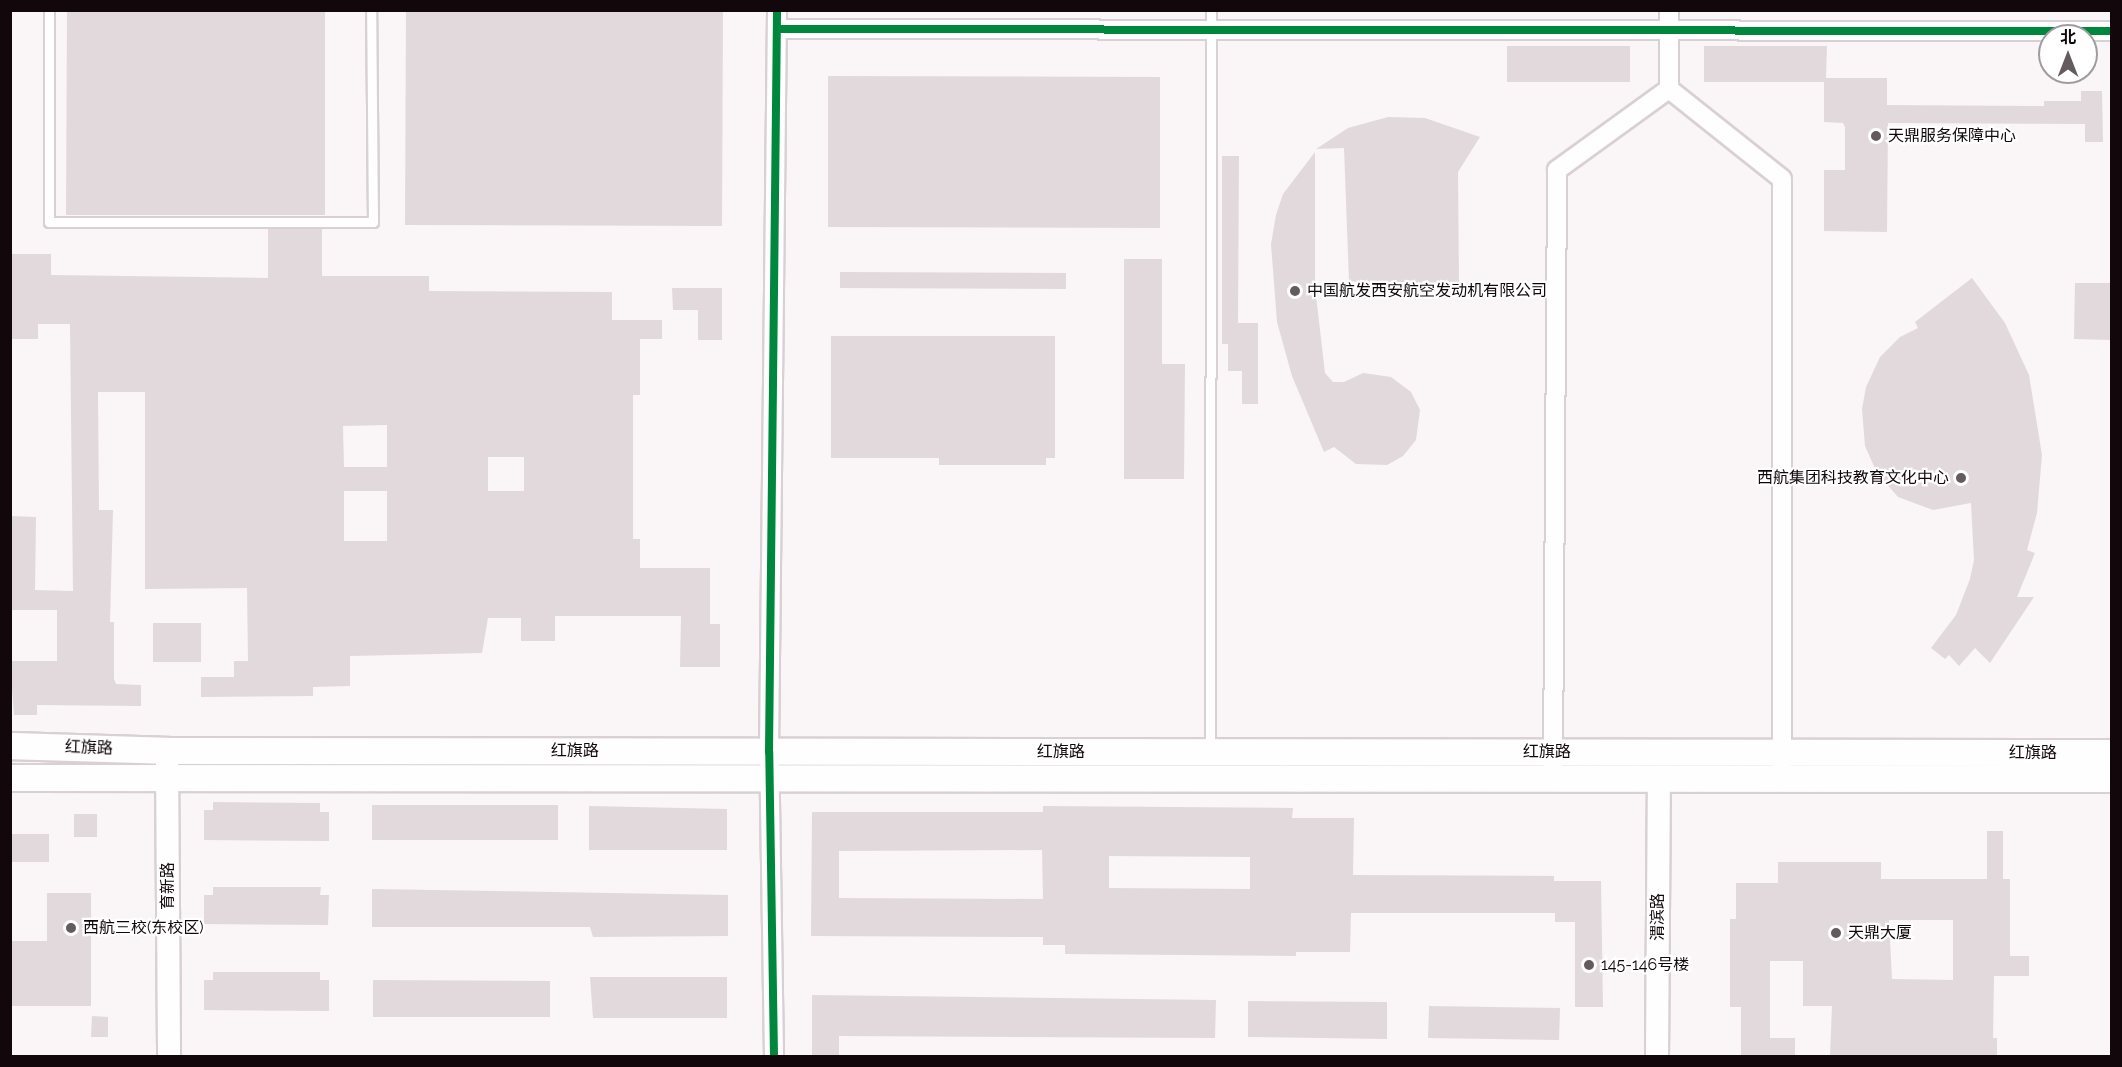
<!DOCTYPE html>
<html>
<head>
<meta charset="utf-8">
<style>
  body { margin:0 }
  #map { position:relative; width:2122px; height:1067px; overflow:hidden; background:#faf5f7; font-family:Raleway,"Noto Sans SC",sans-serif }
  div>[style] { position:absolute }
  .building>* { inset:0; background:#e2d9dd }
  .roads { filter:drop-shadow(2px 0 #d9d0d3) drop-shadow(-2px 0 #d9d0d3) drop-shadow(0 2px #d9d0d3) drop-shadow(0 -2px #d9d0d3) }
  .service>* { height:9px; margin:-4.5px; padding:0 4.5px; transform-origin:4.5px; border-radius:4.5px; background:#fefefe }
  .minor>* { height:18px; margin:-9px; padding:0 9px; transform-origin:9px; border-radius:9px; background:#fefefe }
  .tertiary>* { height:22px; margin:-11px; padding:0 11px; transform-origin:11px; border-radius:11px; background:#fefefe }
  .secondary>* { height:26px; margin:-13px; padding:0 13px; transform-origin:13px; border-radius:13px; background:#fefefe }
  .cycleway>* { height:8px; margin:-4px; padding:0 4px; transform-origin:4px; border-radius:4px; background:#00873e }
  .dots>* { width:16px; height:16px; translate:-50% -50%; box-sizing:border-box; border:3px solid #fff; border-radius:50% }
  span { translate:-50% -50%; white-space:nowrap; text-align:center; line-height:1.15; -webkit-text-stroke:4.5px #fff; paint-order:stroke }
  .poi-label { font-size:16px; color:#12080c }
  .left { translate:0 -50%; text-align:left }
  .right { translate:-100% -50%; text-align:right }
  .street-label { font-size:16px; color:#12080c }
  .frame { position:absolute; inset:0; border:12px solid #12080c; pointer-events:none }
  .north { position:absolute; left:2038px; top:24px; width:60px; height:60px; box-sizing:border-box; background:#fff; border:2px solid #a09c9e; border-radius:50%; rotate:0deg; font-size:16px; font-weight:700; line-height:24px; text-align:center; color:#12080c }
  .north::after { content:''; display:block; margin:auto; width:21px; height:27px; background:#635b5e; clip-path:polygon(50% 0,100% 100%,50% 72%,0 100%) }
</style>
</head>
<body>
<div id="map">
  <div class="building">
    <div style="clip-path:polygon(67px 10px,325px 10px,325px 215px,66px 215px)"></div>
    <div style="clip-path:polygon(406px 10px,723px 10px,722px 226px,405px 225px)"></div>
    <div style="clip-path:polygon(1507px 46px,1630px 46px,1630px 82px,1507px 82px)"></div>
    <div style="clip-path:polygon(1704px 46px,1827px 46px,1826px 78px,1887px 78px,1887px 105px,2044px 106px,2044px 101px,2081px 101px,2081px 91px,2102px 91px,2103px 142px,2085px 142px,2085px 124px,1888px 123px,1887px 232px,1824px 231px,1824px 170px,1845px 170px,1845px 127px,1843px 123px,1824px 122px,1824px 82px,1704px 82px)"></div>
    <div style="clip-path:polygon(828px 76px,1160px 77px,1160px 228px,828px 227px)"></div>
    <div style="clip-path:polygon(1388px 117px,1425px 118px,1480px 137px,1458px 172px,1459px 282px,1421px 283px,1421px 296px,1389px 296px,1389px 284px,1349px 281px,1344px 148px,1316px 149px,1348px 128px)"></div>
    <div style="clip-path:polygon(1315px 152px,1315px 287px,1325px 373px,1333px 382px,1344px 382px,1363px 373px,1391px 377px,1411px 392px,1420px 410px,1416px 440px,1403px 456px,1387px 465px,1356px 464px,1334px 447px,1324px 452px,1292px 376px,1277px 322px,1271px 244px,1276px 215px,1283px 194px)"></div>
    <div style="clip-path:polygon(1222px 156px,1239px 156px,1238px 323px,1258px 323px,1258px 404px,1242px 404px,1242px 371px,1228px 371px,1228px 344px,1222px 344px)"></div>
    <div style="clip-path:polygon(evenodd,268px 229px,322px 229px,322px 276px,429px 276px,429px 291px,612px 292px,612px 320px,662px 320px,662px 339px,640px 339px,640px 395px,633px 395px,633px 539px,640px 539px,640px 568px,710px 568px,710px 624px,720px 624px,720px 667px,680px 667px,681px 616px,555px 616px,555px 641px,521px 641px,521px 618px,488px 618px,482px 653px,350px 656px,350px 686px,313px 687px,313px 696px,201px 697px,201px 677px,234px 677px,234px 661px,248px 661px,247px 588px,145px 589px,145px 392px,98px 392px,99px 510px,113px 510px,110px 622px,114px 622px,114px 679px,116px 684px,141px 685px,141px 706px,37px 705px,37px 715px,14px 715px,10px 661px,57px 661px,57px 610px,10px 610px,10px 516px,36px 517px,35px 590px,73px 591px,70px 324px,38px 324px,38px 339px,10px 339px,10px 254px,51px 254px,51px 275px,268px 278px,268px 229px,387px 425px,387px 467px,344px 467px,343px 426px,387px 425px,268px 229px,488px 457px,524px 457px,524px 491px,488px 491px,488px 457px,268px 229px,344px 491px,387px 491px,387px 541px,344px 541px,344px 491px)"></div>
    <div style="clip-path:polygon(1124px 259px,1162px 259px,1162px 364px,1185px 364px,1184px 479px,1124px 479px)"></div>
    <div style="clip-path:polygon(840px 272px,1066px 273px,1066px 289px,840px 288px)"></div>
    <div style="clip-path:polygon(1972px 278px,2005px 323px,2029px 375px,2042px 455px,2037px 513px,2027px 550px,2035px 553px,2017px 597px,2034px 597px,1990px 663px,1975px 648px,1959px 666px,1949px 655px,1945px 659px,1931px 648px,1956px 615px,1970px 579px,1974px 560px,1971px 503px,1933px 510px,1898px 497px,1877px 473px,1865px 446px,1862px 409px,1866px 387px,1880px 357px,1900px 337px,1918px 328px,1915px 322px)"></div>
    <div style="clip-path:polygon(2075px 283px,2112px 283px,2112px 340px,2074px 339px)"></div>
    <div style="clip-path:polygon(672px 288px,722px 288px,722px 340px,698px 340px,698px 310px,673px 310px)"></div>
    <div style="clip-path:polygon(831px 336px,1055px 336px,1055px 458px,1046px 458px,1046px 465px,939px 465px,939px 458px,831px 458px)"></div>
    <div style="clip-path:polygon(153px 623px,201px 623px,201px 662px,153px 662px)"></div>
    <div style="clip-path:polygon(213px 802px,320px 803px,320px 812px,329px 812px,329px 841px,204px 840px,204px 810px,213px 810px)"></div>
    <div style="clip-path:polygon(372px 805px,558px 805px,558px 840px,372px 840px)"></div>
    <div style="clip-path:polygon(589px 806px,727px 809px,727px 850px,589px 850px)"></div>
    <div style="clip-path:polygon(evenodd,1043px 806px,1293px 808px,1292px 818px,1354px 818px,1353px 875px,1554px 876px,1554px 881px,1601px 881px,1603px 1007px,1575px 1007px,1575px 922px,1555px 922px,1555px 913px,1351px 913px,1350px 952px,1296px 952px,1296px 956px,1065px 954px,1065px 945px,1043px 945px,1043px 937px,811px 936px,812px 812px,1043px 812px,1043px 806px,1042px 850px,1043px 899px,839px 898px,839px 851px,1042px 850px,1043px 806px,1109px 856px,1250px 857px,1250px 889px,1109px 888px,1109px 856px)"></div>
    <div style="clip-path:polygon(74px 814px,97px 814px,97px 837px,74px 837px)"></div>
    <div style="clip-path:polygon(evenodd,1987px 831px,2003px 831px,2003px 879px,2010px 879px,2010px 956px,2029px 956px,2029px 976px,1994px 976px,1993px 1038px,1997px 1038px,1997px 1056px,1830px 1056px,1832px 1006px,1803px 1006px,1803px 961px,1770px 961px,1770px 1038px,1795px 1038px,1795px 1056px,1741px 1056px,1741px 1007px,1730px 1007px,1730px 919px,1736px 919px,1736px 883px,1778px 883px,1778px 862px,1881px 862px,1881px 879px,1987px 879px,1987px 831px,1889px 920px,1953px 920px,1953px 980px,1892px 979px,1889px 920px)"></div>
    <div style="clip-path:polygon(10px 834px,49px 834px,49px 862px,10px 862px)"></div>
    <div style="clip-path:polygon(213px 887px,321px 887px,320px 895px,329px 895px,328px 925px,204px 924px,204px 895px,213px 895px)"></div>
    <div style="clip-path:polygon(372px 889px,728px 895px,728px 936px,593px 937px,590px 927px,372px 927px)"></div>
    <div style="clip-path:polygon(47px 893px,91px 893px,91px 1006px,10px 1006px,10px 941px,47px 941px)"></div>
    <div style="clip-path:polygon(213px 972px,320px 972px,320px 980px,329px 980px,329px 1011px,204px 1010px,204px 980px,213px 980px)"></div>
    <div style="clip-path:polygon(590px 977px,727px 977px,727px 1018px,593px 1018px)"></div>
    <div style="clip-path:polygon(373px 980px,550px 981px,550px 1017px,373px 1017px)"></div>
    <div style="clip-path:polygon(812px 995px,1216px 1000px,1215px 1038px,839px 1036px,839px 1056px,812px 1056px)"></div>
    <div style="clip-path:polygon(1248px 1001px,1387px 1002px,1387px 1039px,1248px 1037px)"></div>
    <div style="clip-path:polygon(1429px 1006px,1560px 1008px,1559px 1040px,1428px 1038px)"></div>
    <div style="clip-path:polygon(92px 1016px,108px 1017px,108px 1037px,91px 1037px)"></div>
  </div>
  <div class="roads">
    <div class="service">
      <div style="left:49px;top:10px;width:212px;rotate:90deg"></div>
      <div style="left:49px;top:222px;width:324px"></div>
      <div style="left:373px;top:222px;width:212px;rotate:-90.5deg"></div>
      <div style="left:1210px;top:750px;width:740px;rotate:-89.92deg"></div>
    </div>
    <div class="minor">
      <div style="left:1669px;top:10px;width:79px;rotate:90deg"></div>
      <div style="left:1669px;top:89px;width:144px;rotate:38.5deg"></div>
      <div style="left:1782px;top:179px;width:585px;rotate:90deg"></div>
      <div style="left:777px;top:29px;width:1335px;rotate:0.09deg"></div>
      <div style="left:1553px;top:765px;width:595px;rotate:-89.61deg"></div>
      <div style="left:1557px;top:170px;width:138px;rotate:-35.9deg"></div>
      <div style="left:774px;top:1056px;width:304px;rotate:-90.9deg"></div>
      <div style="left:769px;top:752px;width:742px;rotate:-89.38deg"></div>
    </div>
    <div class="tertiary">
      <div style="left:167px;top:761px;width:295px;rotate:89.6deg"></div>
      <div style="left:1657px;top:1056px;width:278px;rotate:-89.6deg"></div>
    </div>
    <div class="secondary">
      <div style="left:10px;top:746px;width:157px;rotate:1.8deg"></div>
      <div style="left:167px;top:751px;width:1945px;rotate:0.06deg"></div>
      <div style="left:10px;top:778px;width:2102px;rotate:0.03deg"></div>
    </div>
  </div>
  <div class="cycleway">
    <div style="left:777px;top:29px;width:1335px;rotate:0.09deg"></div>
    <div style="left:774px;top:1056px;width:304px;rotate:-90.9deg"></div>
    <div style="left:769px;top:752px;width:742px;rotate:-89.38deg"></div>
  </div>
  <div class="dots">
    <div style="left:1876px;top:136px;background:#635b5e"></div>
    <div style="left:1295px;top:291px;background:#635b5e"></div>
    <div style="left:1961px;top:478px;background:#635b5e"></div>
    <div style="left:71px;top:928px;background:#635b5e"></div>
    <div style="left:1836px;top:933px;background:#635b5e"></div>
    <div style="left:1589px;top:965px;background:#635b5e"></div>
  </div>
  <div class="poi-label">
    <span class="left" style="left:1888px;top:136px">天鼎服务保障中心</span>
    <span class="left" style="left:1307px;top:291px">中国航发西安航空发动机有限公司</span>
    <span class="right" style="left:1949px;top:478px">西航集团科技教育文化中心</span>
    <span class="left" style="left:83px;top:928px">西航三校(东校区)</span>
    <span class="left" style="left:1848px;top:933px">天鼎大厦</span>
    <span class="left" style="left:1601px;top:965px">145-146号楼</span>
  </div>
  <div class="street-label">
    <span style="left:89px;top:748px;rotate:2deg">红旗路</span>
    <span style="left:575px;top:751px">红旗路</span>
    <span style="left:1061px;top:752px">红旗路</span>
    <span style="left:1547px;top:752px">红旗路</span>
    <span style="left:2033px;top:753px">红旗路</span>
    <span style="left:168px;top:886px;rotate:-90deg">育新路</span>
    <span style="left:1658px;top:917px;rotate:-90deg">渭滨路</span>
  </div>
  <div class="frame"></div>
  <div class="north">北</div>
</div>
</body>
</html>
